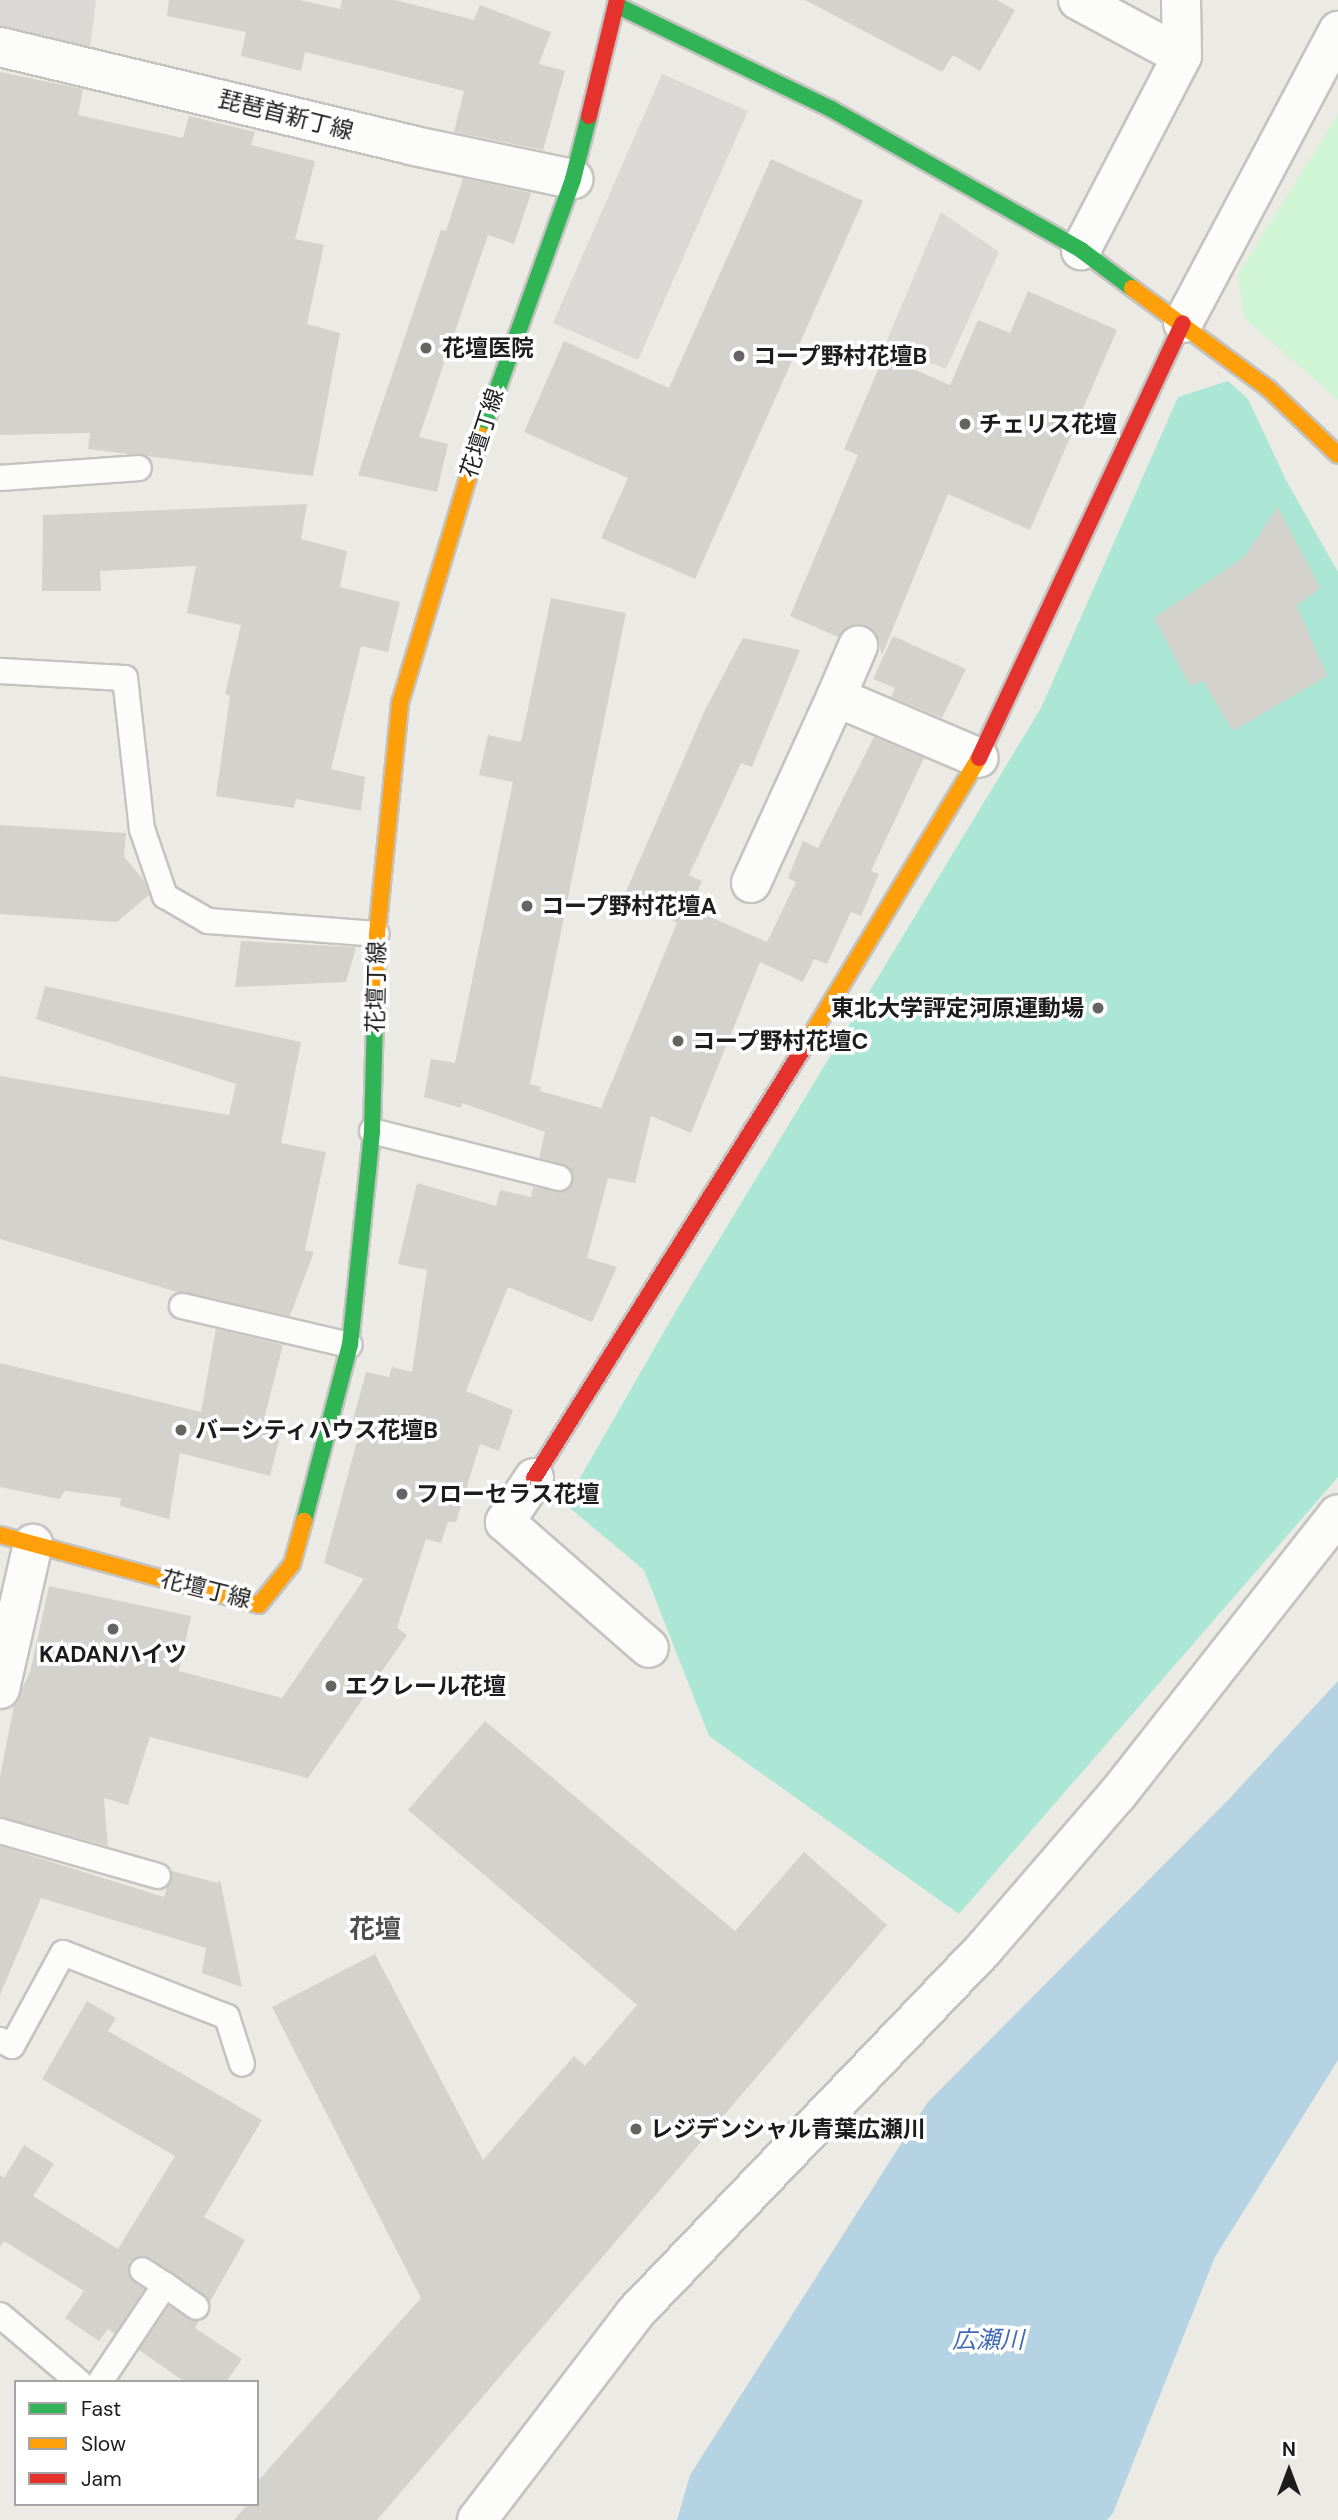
<!DOCTYPE html>
<html>
<head>
<meta charset="utf-8">
<style>
  body { margin:0 }
  #map { position:relative; width:1338px; height:2520px; overflow:hidden; background:#eceae4; font-family:"DM Sans","Noto Sans JP",sans-serif }
  div>[style] { position:absolute }
  .park>* { inset:0; background:#d0f5d4 }
  .pitch>* { inset:0; background:#ace7d5 }
  .parking>* { inset:0; background:#dad9d6 }
  .water>* { inset:0; background:#b5d3e2 }
  .building>* { inset:0; background:#d4d2cd }
  .roads { filter:drop-shadow(2px 0 #c4c3c0) drop-shadow(-2px 0 #c4c3c0) drop-shadow(0 2px #c4c3c0) drop-shadow(0 -2px #c4c3c0) }
  .lane>* { height:24px; margin:-12px; padding:0 12px; transform-origin:12px; border-radius:12px; background:#fcfcfb }
  .street>* { height:38px; margin:-19px; padding:0 19px; transform-origin:19px; border-radius:19px; background:#fcfcfb }
  .fast>* { height:16px; margin:-8px; padding:0 8px; transform-origin:8px; border-radius:8px; background:#30b455 }
  .slow>* { height:16px; margin:-8px; padding:0 8px; transform-origin:8px; border-radius:8px; background:#ff9f0a }
  .jam>* { height:16px; margin:-8px; padding:0 8px; transform-origin:8px; border-radius:8px; background:#e5322d }
  .dots>* { width:19px; height:19px; translate:-50% -50%; box-sizing:border-box; border:4px solid #fff; border-radius:50% }
  span { translate:-50% -50%; white-space:nowrap; text-align:center; line-height:1.15; -webkit-text-stroke:7px #fff; paint-order:stroke }
  .street-label { font-size:23px; color:#1c1c1c }
  .poi-label { font-size:23px; color:#1c1c1c; font-weight:700 }
  .left { translate:0 -50%; text-align:left }
  .right { translate:-100% -50%; text-align:right }
  .water-label { font-size:24px; color:#416cb4; font-style:italic }
  .quarter-label { font-size:26px; color:#4f4f4f; font-weight:700 }
  .legend { position:absolute; left:14px; top:2380px; width:245px; height:126px; box-sizing:border-box; background:#fff; border:2px solid #a4a4a4; margin:0; padding:9px 12px; list-style:none; font-size:21px; color:#1c1c1c }
  .legend li { display:flex; align-items:center; gap:14px; height:35px }
  .legend b { width:35px; border:2px solid #a4a4a4 }
  .north { position:absolute; left:1254px; top:2436px; width:70px; height:70px; -webkit-text-stroke:5px #fff; paint-order:stroke; rotate:0deg; font-size:19px; font-weight:700; line-height:28px; text-align:center; color:#1c1c1c }
  .north::after { content:''; display:block; margin:auto; width:24px; height:32px; background:#1c1c1c; clip-path:polygon(50% 0,100% 100%,50% 72%,0 100%) }
</style>
</head>
<body>
<div id="map">
  <div class="park">
    <div style="clip-path:polygon(1338px 114px,1338px 400px,1244px 318px,1238px 274px)"></div>
  </div>
  <div class="pitch">
    <div style="clip-path:polygon(1228px 381px,1248px 399px,1287px 482px,1338px 572px,1338px 1477px,959px 1914px,709px 1736px,644px 1570px,565px 1504px,677px 1309px,1041px 708px,1178px 397px)"></div>
  </div>
  <div class="parking">
    <div style="clip-path:polygon(0 0,96px 0,90px 48px,0 30px)"></div>
    <div style="clip-path:polygon(662px 74px,748px 111px,638px 360px,553px 323px)"></div>
    <div style="clip-path:polygon(941px 212px,999px 252px,946px 369px,885px 345px)"></div>
  </div>
  <div class="water">
    <div style="clip-path:polygon(1338px 1681px,1338px 2060px,1215px 2257px,1113px 2513px,1107px 2520px,677px 2520px,690px 2475px,927px 2103px,1229px 1799px)"></div>
  </div>
  <div class="building">
    <div style="clip-path:polygon(169px 0,300px 0,340px 9px,342px 0,395px 0,474px 20px,480px 5px,551px 32px,539px 64px,565px 71px,543px 150px,454px 132px,464px 91px,305px 52px,301px 71px,241px 56px,246px 32px,167px 16px)"></div>
    <div style="clip-path:polygon(805px 0,997px 0,1015px 10px,980px 71px,953px 55px,942px 72px)"></div>
    <div style="clip-path:polygon(0 72px,83px 89px,78px 115px,183px 138px,189px 116px,255px 132px,251px 145px,315px 161px,295px 239px,324px 245px,307px 324px,340px 333px,313px 476px,88px 449px,90px 433px,0 435px)"></div>
    <div style="clip-path:polygon(771px 159px,863px 201px,695px 579px,601px 538px,628px 478px,524px 432px,564px 341px,669px 388px)"></div>
    <div style="clip-path:polygon(463px 178px,531px 193px,514px 244px,488px 235px,419px 437px,448px 444px,437px 492px,358px 475px,441px 230px,446px 231px)"></div>
    <div style="clip-path:polygon(1028px 291px,1117px 330px,1030px 530px,948px 494px,882px 655px,876px 634px,866px 626px,855px 624px,838px 637px,790px 616px,858px 455px,844px 449px,884px 356px,950px 385px,978px 320px,1010px 333px)"></div>
    <div style="clip-path:polygon(307px 504px,301px 539px,347px 551px,340px 587px,400px 602px,388px 652px,361px 646px,331px 769px,365px 777px,361px 811px,296px 799px,294px 808px,216px 796px,230px 696px,225px 694px,241px 625px,187px 613px,196px 566px,100px 571px,101px 591px,42px 591px,43px 515px)"></div>
    <div style="clip-path:polygon(1278px 507px,1320px 588px,1297px 606px,1327px 676px,1233px 731px,1203px 681px,1190px 686px,1154px 618px,1244px 557px)"></div>
    <div style="clip-path:polygon(551px 598px,626px 613px,530px 1084px,541px 1087px,540px 1091px,601px 1108px,677px 923px,624px 896px,705px 710px,743px 638px,800px 650px,752px 767px,741px 763px,689px 875px,702px 881px,690px 908px,767px 942px,796px 882px,788px 878px,803px 841px,818px 848px,874px 737px,924px 758px,871px 871px,879px 874px,861px 916px,851px 912px,827px 964px,814px 959px,803px 982px,760px 962px,691px 1133px,651px 1116px,635px 1183px,608px 1178px,587px 1258px,617px 1267px,592px 1322px,508px 1287px,466px 1391px,513px 1410px,499px 1451px,480px 1444px,456px 1522px,448px 1522px,441px 1543px,426px 1539px,397px 1628px,407px 1635px,308px 1778px,150px 1737px,128px 1805px,104px 1798px,108px 1846px,0 1817px,0 1777px,14px 1705px,30px 1672px,49px 1586px,191px 1616px,179px 1671px,282px 1698px,364px 1579px,324px 1563px,360px 1430px,351px 1427px,366px 1372px,389px 1377px,392px 1367px,412px 1372px,427px 1270px,398px 1264px,417px 1183px,496px 1206px,500px 1190px,531px 1197px,533px 1187px,562px 1192px,573px 1182px,569px 1167px,539px 1158px,545px 1132px,462px 1103px,461px 1108px,424px 1097px,431px 1059px,455px 1063px,513px 782px,479px 775px,488px 735px,521px 742px)"></div>
    <div style="clip-path:polygon(893px 636px,966px 669px,942px 718px,891px 697px,895px 688px,873px 679px)"></div>
    <div style="clip-path:polygon(0 825px,126px 833px,124px 857px,143px 879px,149px 895px,117px 922px,0 914px)"></div>
    <div style="clip-path:polygon(241px 941px,355px 947px,355px 951px,346px 982px,235px 987px)"></div>
    <div style="clip-path:polygon(45px 986px,301px 1042px,281px 1143px,326px 1152px,305px 1250px,314px 1252px,290px 1316px,177px 1292px,0 1239px,0 1076px,229px 1115px,236px 1084px,36px 1019px)"></div>
    <div style="clip-path:polygon(216px 1329px,283px 1345px,262px 1427px,281px 1432px,270px 1476px,180px 1453px,169px 1519px,120px 1506px,121px 1498px,65px 1491px,59px 1499px,0 1487px,0 1363px,201px 1412px)"></div>
    <div style="clip-path:polygon(485px 1721px,735px 1931px,804px 1852px,887px 1925px,377px 2520px,234px 2520px,248px 2504px,257px 2504px,257px 2482px,421px 2298px,272px 2007px,375px 1954px,483px 2160px,574px 2056px,585px 2066px,637px 2005px,408px 1810px)"></div>
    <div style="clip-path:polygon(0 1846px,164px 1897px,172px 1871px,218px 1883px,220px 1880px,242px 1987px,202px 1973px,206px 1948px,41px 1898px,0 1995px)"></div>
    <div style="clip-path:polygon(87px 2001px,116px 2018px,108px 2031px,262px 2120px,204px 2217px,245px 2240px,210px 2302px,150px 2258px,136px 2257px,129px 2262px,129px 2276px,144px 2289px,115px 2334px,108px 2329px,99px 2341px,65px 2318px,84px 2291px,4px 2241px,0 2247px,0 2175px,4px 2178px,24px 2145px,54px 2164px,33px 2196px,118px 2249px,175px 2156px,42px 2079px)"></div>
    <div style="clip-path:polygon(169px 2306px,199px 2321px,195px 2328px,242px 2359px,226px 2382px,185px 2382px,139px 2350px)"></div>
  </div>
  <div class="roads">
    <div class="lane">
      <div style="left:0;top:478px;width:139px;rotate:-4.1deg"></div>
      <div style="left:0;top:671px;width:125px;rotate:3.2deg"></div>
      <div style="left:125px;top:678px;width:152px;rotate:83.6deg"></div>
      <div style="left:142px;top:829px;width:71px;rotate:71.1deg"></div>
      <div style="left:165px;top:896px;width:50px;rotate:30.2deg"></div>
      <div style="left:208px;top:921px;width:169px;rotate:4.4deg"></div>
      <div style="left:372px;top:1131px;width:193px;rotate:14.1deg"></div>
      <div style="left:182px;top:1306px;width:172px;rotate:13.1deg"></div>
      <div style="left:0;top:1831px;width:164px;rotate:15.9deg"></div>
      <div style="left:0;top:2040px;width:13px;rotate:27deg"></div>
      <div style="left:12px;top:2046px;width:106px;rotate:-61.3deg"></div>
      <div style="left:63px;top:1953px;width:176px;rotate:21.3deg"></div>
      <div style="left:227px;top:2017px;width:49px;rotate:72.3deg"></div>
      <div style="left:165px;top:2285px;width:38px;rotate:35deg"></div>
      <div style="left:0;top:2315px;width:104px;rotate:40.3deg"></div>
      <div style="left:100px;top:2382px;width:117px;rotate:-56.2deg"></div>
      <div style="left:165px;top:2285px;width:27px;rotate:-147deg"></div>
    </div>
    <div class="street">
      <div style="left:1078px;top:0;width:118px;rotate:28.3deg"></div>
      <div style="left:1182px;top:56px;width:219px;rotate:117.5deg"></div>
      <div style="left:1181px;top:0;width:56px;rotate:89deg"></div>
      <div style="left:0;top:47px;width:422px;rotate:13.4deg"></div>
      <div style="left:410px;top:145px;width:167px;rotate:11.8deg"></div>
      <div style="left:1183px;top:323px;width:331px;rotate:-62deg"></div>
      <div style="left:836px;top:697px;width:56px;rotate:-66.7deg"></div>
      <div style="left:751px;top:883px;width:205px;rotate:-65.4deg"></div>
      <div style="left:836px;top:697px;width:155px;rotate:23.1deg"></div>
      <div style="left:534px;top:1478px;width:53px;rotate:123.4deg"></div>
      <div style="left:505px;top:1522px;width:191px;rotate:41.2deg"></div>
      <div style="left:0;top:1689px;width:149px;rotate:-77.2deg"></div>
      <div style="left:477px;top:2520px;width:260px;rotate:-52.6deg"></div>
      <div style="left:635px;top:2313px;width:503px;rotate:-46.21deg"></div>
      <div style="left:983px;top:1950px;width:205px;rotate:-49.2deg"></div>
      <div style="left:1117px;top:1795px;width:357px;rotate:-51.8deg"></div>
    </div>
    <div class="fast">
      <div style="left:616px;top:5px;width:239px;rotate:25.8deg"></div>
      <div style="left:831px;top:109px;width:287px;rotate:29.4deg"></div>
      <div style="left:1081px;top:250px;width:64px;rotate:36.7deg"></div>
      <div style="left:481px;top:435px;width:272px;rotate:-70.2deg"></div>
      <div style="left:573px;top:179px;width:65px;rotate:-75.7deg"></div>
      <div style="left:304px;top:1521px;width:182px;rotate:-75.4deg"></div>
      <div style="left:350px;top:1345px;width:215px;rotate:-84.1deg"></div>
      <div style="left:372px;top:1131px;width:114px;rotate:-88.5deg"></div>
    </div>
    <div class="slow">
      <div style="left:1132px;top:288px;width:170px;rotate:36.4deg"></div>
      <div style="left:1269px;top:389px;width:95px;rotate:43.7deg"></div>
      <div style="left:375px;top:1017px;width:83px;rotate:-88.6deg"></div>
      <div style="left:377px;top:934px;width:232px;rotate:-84.3deg"></div>
      <div style="left:400px;top:703px;width:280px;rotate:-73.2deg"></div>
      <div style="left:801px;top:1052px;width:344px;rotate:-58.8deg"></div>
      <div style="left:0;top:1535px;width:268px;rotate:15.1deg"></div>
      <div style="left:259px;top:1605px;width:53px;rotate:-51.2deg"></div>
      <div style="left:292px;top:1564px;width:45px;rotate:-74.4deg"></div>
    </div>
    <div class="jam">
      <div style="left:589px;top:116px;width:119px;rotate:-76.4deg"></div>
      <div style="left:979px;top:758px;width:480px;rotate:-64.9deg"></div>
      <div style="left:534px;top:1478px;width:503px;rotate:-57.92deg"></div>
    </div>
  </div>
  <div class="dots">
    <div style="left:426px;top:348px;background:#656462"></div>
    <div style="left:739px;top:356px;background:#656462"></div>
    <div style="left:965px;top:424px;background:#656462"></div>
    <div style="left:527px;top:906px;background:#656462"></div>
    <div style="left:1098px;top:1008px;background:#656462"></div>
    <div style="left:678px;top:1041px;background:#656462"></div>
    <div style="left:181px;top:1430px;background:#656462"></div>
    <div style="left:402px;top:1494px;background:#656462"></div>
    <div style="left:113px;top:1629px;background:#656462"></div>
    <div style="left:331px;top:1686px;background:#656462"></div>
    <div style="left:636px;top:2129px;background:#656462"></div>
  </div>
  <div class="street-label">
    <span style="left:286px;top:115px;rotate:14deg">琵琶首新丁線</span>
    <span style="left:482px;top:433px;rotate:-72deg">花壇丁線</span>
    <span style="left:376px;top:987px;rotate:-89deg">花壇丁線</span>
    <span style="left:206px;top:1589px;rotate:14deg">花壇丁線</span>
  </div>
  <div class="poi-label">
    <span class="left" style="left:442px;top:348px">花壇医院</span>
    <span class="left" style="left:753px;top:356px">コープ野村花壇B</span>
    <span class="left" style="left:979px;top:424px">チェリス花壇</span>
    <span class="left" style="left:541px;top:906px">コープ野村花壇A</span>
    <span class="right" style="left:1084px;top:1008px">東北大学評定河原運動場</span>
    <span class="left" style="left:692px;top:1041px">コープ野村花壇C</span>
    <span class="left" style="left:195px;top:1430px">バーシティハウス花壇B</span>
    <span class="left" style="left:416px;top:1494px">フローセラス花壇</span>
    <span style="left:113px;top:1654px">KADANハイツ</span>
    <span class="left" style="left:345px;top:1686px">エクレール花壇</span>
    <span class="left" style="left:650px;top:2129px">レジデンシャル青葉広瀬川</span>
  </div>
  <div class="water-label">
    <span style="left:988px;top:2340px">広瀬川</span>
  </div>
  <div class="quarter-label">
    <span style="left:375px;top:1930px">花壇</span>
  </div>
  <ul class="legend">
  <li><b style="height:9px;background:#30b455"></b>Fast</li>
  <li><b style="height:9px;background:#ff9f0a"></b>Slow</li>
  <li><b style="height:9px;background:#e5322d"></b>Jam</li>
  </ul>
  <div class="north">N</div>
</div>
</body>
</html>
